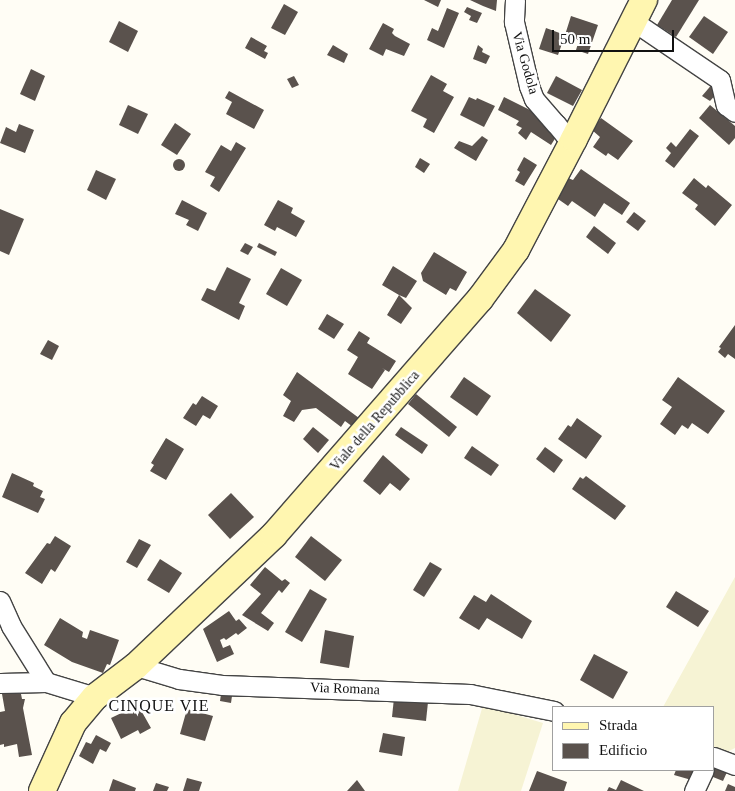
<!DOCTYPE html>
<html>
<head>
<meta charset="utf-8">
<style>
  body { margin:0 }
  #map { position:relative; width:735px; height:791px; overflow:hidden; background:#fffdf5; font-family:Georgia,serif }
  div>[style] { position:absolute }
  .farmland>* { inset:0; background:#f6f3d4 }
  .building>* { inset:0; background:#5a524d }
  .round { border-radius:50% }
  .roads { filter:drop-shadow(1px 0 #444) drop-shadow(-1px 0 #444) drop-shadow(0 1px #444) drop-shadow(0 -1px #444) }
  .street>* { height:19px; margin:-9.5px; padding:0 9.5px; transform-origin:9.5px; border-radius:9.5px; background:#fff }
  .secondary>* { height:26px; margin:-13px; padding:0 13px; transform-origin:13px; border-radius:13px; background:#fff6b0 }
  span { translate:-50% -50%; white-space:nowrap; text-align:center; line-height:1.15; -webkit-text-stroke:5px #fff; paint-order:stroke }
  .street-label { font-size:14px; color:#111 }
  .quarter-label { font-size:16px; color:#111; letter-spacing:1px }
  .legend { position:absolute; left:552px; top:706px; width:162px; height:65px; box-sizing:border-box; background:#fff; border:1px solid #a0a0a0; margin:0; padding:6px 9px; list-style:none; font-size:15px; color:#111 }
  .legend li { display:flex; align-items:center; gap:10px; height:25px }
  .legend b { width:25px; border:1px solid #a0a0a0 }
  .scale { position:absolute; left:552px; top:30px; width:122px; height:22px; box-sizing:border-box; border:2px solid #111; border-top:0; padding-left:6px; font-size:15px; line-height:18px; white-space:nowrap; color:#111; -webkit-text-stroke:4px #fff; paint-order:stroke }
</style>
</head>
<body>
<div id="map">
  <div class="farmland">
    <div style="clip-path:polygon(735px 577px,735px 748px,727px 752px,714px 748px,714px 707px,663px 707px)"></div>
    <div style="clip-path:polygon(483px 705px,543px 723px,521px 791px,458px 791px)"></div>
  </div>
  <div class="building">
    <div style="clip-path:polygon(424px 0,441px 0,438px 7px)"></div>
    <div style="clip-path:polygon(470px 0,497px 0,496px 11px,483px 6px)"></div>
    <div style="clip-path:polygon(672px 0,699px 0,676px 37px,657px 25px)"></div>
    <div style="clip-path:polygon(284px 4px,298px 12px,285px 35px,271px 28px)"></div>
    <div style="clip-path:polygon(467px 7px,482px 13px,477px 23px,469px 20px,471px 16px,464px 12px)"></div>
    <div style="clip-path:polygon(447px 8px,459px 13px,444px 48px,427px 40px,432px 28px,438px 31px)"></div>
    <div style="clip-path:polygon(571px 16px,598px 25px,588px 54px,576px 50px,579px 40px,565px 35px,558px 55px,539px 49px,546px 28px,565px 35px)"></div>
    <div style="clip-path:polygon(704px 16px,728px 32px,713px 54px,689px 37px)"></div>
    <div style="clip-path:polygon(119px 21px,138px 31px,128px 52px,109px 42px)"></div>
    <div style="clip-path:polygon(383px 23px,394px 29px,392px 33px,395px 36px,410px 44px,404px 56px,386px 49px,383px 56px,369px 49px)"></div>
    <div style="clip-path:polygon(251px 37px,267px 46px,264px 51px,268px 53px,265px 59px,245px 48px)"></div>
    <div style="clip-path:polygon(333px 45px,348px 54px,344px 63px,327px 55px)"></div>
    <div style="clip-path:polygon(478px 45px,483px 49px,482px 52px,490px 56px,486px 64px,473px 59px)"></div>
    <div style="clip-path:polygon(31px 69px,45px 76px,35px 101px,20px 94px)"></div>
    <div style="clip-path:polygon(431px 75px,447px 84px,443px 91px,454px 97px,434px 133px,423px 127px,427px 119px,411px 111px)"></div>
    <div style="clip-path:polygon(294px 76px,299px 85px,292px 88px,287px 79px)"></div>
    <div style="clip-path:polygon(556px 76px,582px 90px,573px 106px,547px 93px)"></div>
    <div style="clip-path:polygon(714px 82px,719px 91px,710px 101px,702px 96px)"></div>
    <div style="clip-path:polygon(229px 91px,264px 110px,254px 129px,226px 114px,232px 102px,225px 98px)"></div>
    <div style="clip-path:polygon(469px 97px,476px 100px,477px 98px,495px 106px,484px 127px,460px 115px)"></div>
    <div style="clip-path:polygon(504px 97px,534px 112px,556px 137px,551px 145px,531px 132px,526px 140px,518px 133px,522px 128px,516px 125px,519px 121px,498px 110px)"></div>
    <div style="clip-path:polygon(128px 105px,148px 114px,138px 134px,119px 125px)"></div>
    <div style="clip-path:polygon(710px 105px,735px 126px,735px 138px,729px 145px,699px 118px)"></div>
    <div style="clip-path:polygon(601px 118px,633px 141px,618px 160px,608px 153px,606px 156px,593px 147px,600px 137px,592px 130px)"></div>
    <div style="clip-path:polygon(175px 123px,191px 134px,177px 155px,161px 145px)"></div>
    <div style="clip-path:polygon(19px 124px,34px 130px,25px 153px,0 143px,6px 127px,16px 132px)"></div>
    <div style="clip-path:polygon(690px 129px,699px 136px,674px 168px,665px 161px,671px 153px,666px 148px,671px 142px,676px 147px)"></div>
    <div style="clip-path:polygon(482px 136px,488px 140px,476px 161px,454px 148px,459px 141px,472px 146px)"></div>
    <div style="clip-path:polygon(236px 142px,246px 148px,219px 192px,210px 186px,215px 177px,205px 172px,221px 145px,231px 151px)"></div>
    <div style="clip-path:polygon(524px 157px,537px 165px,524px 186px,515px 181px,520px 172px,517px 170px)"></div>
    <div style="clip-path:polygon(420px 158px,430px 164px,424px 173px,415px 167px)"></div>
    <div class="round" style="left:173px;top:159px;width:12px;height:12px"></div>
    <div style="clip-path:polygon(581px 169px,630px 203px,622px 215px,604px 203px,595px 217px,572px 201px,568px 206px,558px 199px,568px 178px,573px 180px)"></div>
    <div style="clip-path:polygon(96px 170px,116px 179px,106px 200px,87px 190px)"></div>
    <div style="clip-path:polygon(694px 178px,706px 188px,708px 185px,732px 205px,715px 226px,695px 209px,698px 205px,682px 193px)"></div>
    <div style="clip-path:polygon(182px 200px,207px 213px,198px 231px,186px 225px,189px 220px,175px 214px)"></div>
    <div style="clip-path:polygon(278px 200px,293px 208px,291px 213px,305px 221px,296px 237px,277px 227px,275px 231px,264px 225px)"></div>
    <div style="clip-path:polygon(0 209px,24px 219px,9px 255px,0 251px)"></div>
    <div style="clip-path:polygon(634px 212px,646px 221px,638px 231px,626px 222px)"></div>
    <div style="clip-path:polygon(594px 226px,616px 243px,608px 254px,586px 237px)"></div>
    <div style="clip-path:polygon(245px 243px,253px 247px,248px 255px,240px 251px)"></div>
    <div style="clip-path:polygon(259px 243px,277px 252px,275px 256px,257px 247px)"></div>
    <div style="clip-path:polygon(434px 252px,467px 272px,456px 291px,450px 288px,446px 295px,423px 281px,421px 273px)"></div>
    <div style="clip-path:polygon(393px 266px,417px 281px,406px 298px,399px 295px,412px 308px,401px 324px,387px 315px,399px 295px,382px 285px)"></div>
    <div style="clip-path:polygon(227px 267px,251px 279px,239px 303px,245px 306px,239px 320px,201px 300px,207px 288px,215px 291px)"></div>
    <div style="clip-path:polygon(281px 268px,302px 280px,287px 306px,266px 294px)"></div>
    <div style="clip-path:polygon(535px 289px,571px 315px,551px 342px,517px 313px)"></div>
    <div style="clip-path:polygon(327px 314px,344px 324px,334px 339px,318px 329px)"></div>
    <div style="clip-path:polygon(735px 325px,735px 359px,728px 354px,725px 358px,718px 352px,721px 348px,719px 347px)"></div>
    <div style="clip-path:polygon(359px 331px,370px 338px,367px 343px,396px 361px,389px 372px,382px 368px,385px 370px,372px 389px,348px 374px,358px 357px,347px 350px)"></div>
    <div style="clip-path:polygon(48px 340px,59px 346px,52px 360px,40px 354px)"></div>
    <div style="clip-path:polygon(297px 372px,359px 418px,353px 427px,345px 421px,341px 427px,316px 408px,302px 410px,294px 422px,283px 416px,291px 401px,283px 395px)"></div>
    <div style="clip-path:polygon(464px 377px,491px 396px,477px 416px,450px 397px)"></div>
    <div style="clip-path:polygon(678px 377px,725px 411px,708px 434px,692px 423px,688px 429px,682px 425px,675px 435px,660px 424px,672px 407px,662px 400px)"></div>
    <div style="clip-path:polygon(416px 394px,457px 427px,449px 437px,408px 404px)"></div>
    <div style="clip-path:polygon(202px 396px,218px 406px,210px 419px,203px 415px,196px 426px,183px 418px,193px 403px,196px 405px)"></div>
    <div style="clip-path:polygon(577px 418px,602px 436px,586px 459px,558px 439px,568px 425px,571px 427px)"></div>
    <div style="clip-path:polygon(313px 427px,329px 440px,318px 453px,303px 439px)"></div>
    <div style="clip-path:polygon(401px 427px,428px 445px,422px 454px,395px 435px)"></div>
    <div style="clip-path:polygon(166px 438px,184px 449px,166px 480px,150px 471px,154px 465px,151px 463px)"></div>
    <div style="clip-path:polygon(472px 446px,499px 465px,491px 476px,464px 458px)"></div>
    <div style="clip-path:polygon(545px 447px,563px 460px,554px 473px,536px 459px)"></div>
    <div style="clip-path:polygon(383px 455px,410px 479px,400px 491px,390px 483px,380px 495px,363px 481px)"></div>
    <div style="clip-path:polygon(12px 473px,34px 483px,33px 486px,43px 491px,40px 497px,45px 499px,38px 513px,2px 497px)"></div>
    <div style="clip-path:polygon(586px 476px,626px 506px,615px 520px,572px 489px,580px 477px,583px 479px)"></div>
    <div style="clip-path:polygon(231px 493px,254px 517px,230px 539px,208px 515px)"></div>
    <div style="clip-path:polygon(55px 536px,71px 546px,55px 572px,51px 569px,42px 584px,25px 573px,47px 543px,50px 544px)"></div>
    <div style="clip-path:polygon(311px 536px,342px 560px,325px 581px,295px 557px)"></div>
    <div style="clip-path:polygon(139px 539px,151px 545px,137px 568px,126px 562px)"></div>
    <div style="clip-path:polygon(160px 559px,182px 573px,169px 593px,147px 580px)"></div>
    <div style="clip-path:polygon(430px 562px,442px 569px,424px 597px,413px 590px)"></div>
    <div style="clip-path:polygon(265px 567px,282px 581px,285px 579px,290px 583px,282px 593px,279px 590px,261px 613px,274px 623px,268px 631px,242px 615px,261px 594px,250px 585px)"></div>
    <div style="clip-path:polygon(310px 589px,327px 599px,302px 642px,285px 632px)"></div>
    <div style="clip-path:polygon(676px 591px,709px 611px,698px 627px,666px 607px)"></div>
    <div style="clip-path:polygon(491px 594px,532px 621px,522px 639px,487px 618px,479px 630px,459px 618px,474px 595px,486px 602px)"></div>
    <div style="clip-path:polygon(229px 611px,236px 621px,239px 619px,247px 628px,238px 635px,236px 633px,226px 640px,224px 638px,220px 640px,223px 648px,230px 645px,234px 654px,217px 662px,203px 629px)"></div>
    <div style="clip-path:polygon(60px 618px,83px 632px,82px 637px,87px 639px,90px 630px,119px 640px,110px 665px,107px 664px,103px 673px,72px 662px,44px 645px)"></div>
    <div style="clip-path:polygon(325px 630px,354px 636px,349px 668px,320px 663px)"></div>
    <div style="clip-path:polygon(594px 654px,628px 672px,613px 699px,580px 680px)"></div>
    <div style="clip-path:polygon(2px 694px,21px 694px,22px 699px,25px 699px,23px 708px,32px 755px,19px 757px,17px 744px,4px 747px,4px 744px,0 745px,0 712px,5px 711px)"></div>
    <div style="clip-path:polygon(221px 694px,232px 696px,231px 703px,220px 701px)"></div>
    <div style="clip-path:polygon(394px 698px,428px 702px,426px 721px,392px 717px)"></div>
    <div style="clip-path:polygon(138px 705px,151px 728px,140px 734px,138px 730px,121px 739px,111px 718px)"></div>
    <div style="clip-path:polygon(187px 709px,213px 716px,205px 741px,180px 734px)"></div>
    <div style="clip-path:polygon(383px 733px,405px 737px,402px 756px,379px 752px)"></div>
    <div style="clip-path:polygon(96px 735px,111px 743px,106px 752px,100px 749px,93px 764px,79px 756px,86px 742px,91px 744px)"></div>
    <div style="clip-path:polygon(714px 767px,727px 772px,723px 781px,708px 775px,710px 770px,714px 770px)"></div>
    <div style="clip-path:polygon(676px 770px,699px 770px,695px 781px,674px 775px)"></div>
    <div style="clip-path:polygon(537px 771px,567px 782px,564px 791px,529px 791px)"></div>
    <div style="clip-path:polygon(187px 778px,202px 782px,199px 791px,183px 791px)"></div>
    <div style="clip-path:polygon(113px 779px,136px 788px,135px 791px,109px 791px)"></div>
    <div style="clip-path:polygon(357px 780px,365px 791px,347px 791px)"></div>
    <div style="clip-path:polygon(621px 780px,644px 791px,607px 791px,609px 787px,616px 790px)"></div>
    <div style="clip-path:polygon(156px 783px,169px 787px,167px 791px,153px 791px)"></div>
    <div style="clip-path:polygon(728px 784px,735px 787px,735px 791px,725px 791px)"></div>
  </div>
  <div class="roads">
    <div class="street">
      <div style="left:515px;top:0;width:22px;rotate:93deg"></div>
      <div style="left:514px;top:22px;width:66px;rotate:76.8deg"></div>
      <div style="left:529px;top:86px;width:14px;rotate:69deg"></div>
      <div style="left:534px;top:99px;width:33px;rotate:49deg"></div>
      <div style="left:556px;top:124px;width:14px;rotate:51deg"></div>
      <div style="left:565px;top:135px;width:10px;rotate:24deg"></div>
      <div style="left:633px;top:21px;width:105px;rotate:34.1deg"></div>
      <div style="left:720px;top:80px;width:26px;rotate:77deg"></div>
      <div style="left:726px;top:105px;width:11px;rotate:38deg"></div>
      <div style="left:0;top:601px;width:27px;rotate:66deg"></div>
      <div style="left:11px;top:626px;width:66px;rotate:58deg"></div>
      <div style="left:136px;top:666px;width:45px;rotate:16.8deg"></div>
      <div style="left:179px;top:679px;width:43px;rotate:7.9deg"></div>
      <div style="left:222px;top:685px;width:248px;rotate:2.1deg"></div>
      <div style="left:470px;top:694px;width:86px;rotate:11.4deg"></div>
      <div style="left:0;top:683px;width:46px;rotate:-1.2deg"></div>
      <div style="left:46px;top:682px;width:51px;rotate:17deg"></div>
      <div style="left:714px;top:757px;width:22px;rotate:21deg"></div>
      <div style="left:694px;top:791px;width:23px;rotate:-65deg"></div>
    </div>
    <div class="secondary">
      <div style="left:42px;top:791px;width:75px;rotate:-65.5deg"></div>
      <div style="left:73px;top:723px;width:34px;rotate:-50deg"></div>
      <div style="left:95px;top:697px;width:51px;rotate:-37.1deg"></div>
      <div style="left:136px;top:666px;width:190px;rotate:-43.5deg"></div>
      <div style="left:274px;top:535px;width:313px;rotate:-48.9deg"></div>
      <div style="left:480px;top:299px;width:61px;rotate:-53.7deg"></div>
      <div style="left:516px;top:250px;width:125px;rotate:-62.4deg"></div>
      <div style="left:574px;top:139px;width:156px;rotate:-63.3deg"></div>
    </div>
  </div>
  <div class="street-label">
    <span style="left:525px;top:63px;rotate:74deg">Via Godola</span>
    <span style="left:375px;top:421px;rotate:-49deg">Viale della Repubblica</span>
    <span style="left:345px;top:689px;rotate:2deg">Via Romana</span>
  </div>
  <div class="quarter-label">
    <span style="left:159px;top:706px">CINQUE VIE</span>
  </div>
  <ul class="legend">
  <li><b style="height:6px;background:#fff6b0"></b>Strada</li>
  <li><b style="height:14px;background:#5a524d"></b>Edificio</li>
  </ul>
  <div class="scale">50 m</div>
</div>
</body>
</html>
